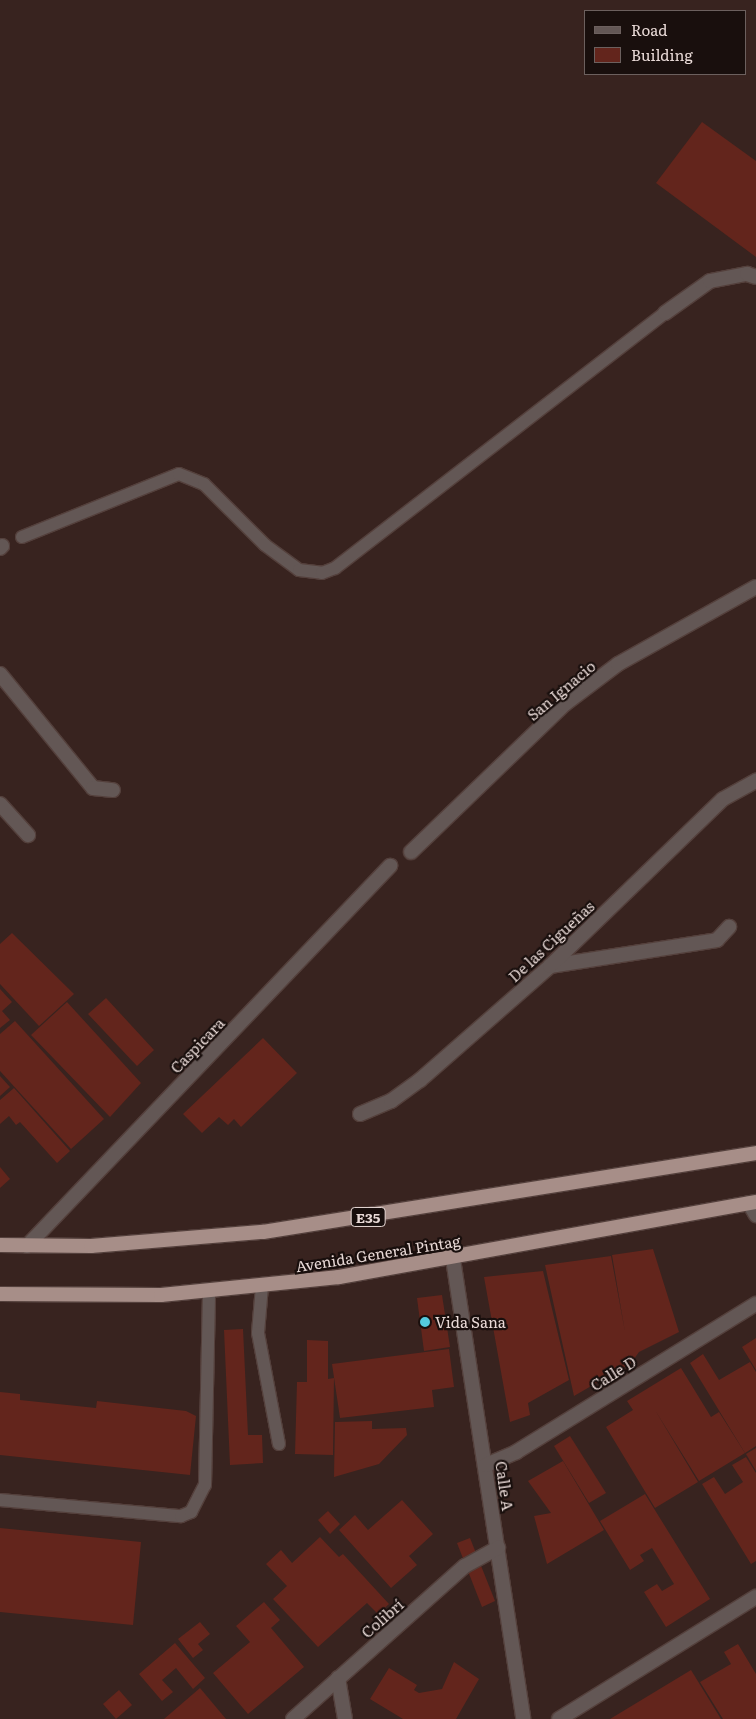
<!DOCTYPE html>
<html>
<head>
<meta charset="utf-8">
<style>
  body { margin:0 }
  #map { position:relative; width:756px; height:1719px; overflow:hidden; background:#38231f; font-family:Literata,serif }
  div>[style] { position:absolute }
  .building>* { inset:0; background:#63251c }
  .roads { filter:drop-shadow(1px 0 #54403c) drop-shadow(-1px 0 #54403c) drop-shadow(0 1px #54403c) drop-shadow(0 -1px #54403c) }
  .service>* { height:12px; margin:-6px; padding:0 6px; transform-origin:6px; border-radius:6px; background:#635755 }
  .minor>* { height:14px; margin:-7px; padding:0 7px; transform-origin:7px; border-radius:7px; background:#635755 }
  .trunk>* { height:14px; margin:-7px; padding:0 7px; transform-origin:7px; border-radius:7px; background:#a78e88 }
  .dots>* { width:14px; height:14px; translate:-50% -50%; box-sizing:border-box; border:2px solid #190f0d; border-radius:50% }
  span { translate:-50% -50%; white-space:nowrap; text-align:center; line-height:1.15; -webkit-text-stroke:4.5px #190f0d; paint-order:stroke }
  .shield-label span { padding:1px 4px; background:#190f0d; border:1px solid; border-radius:4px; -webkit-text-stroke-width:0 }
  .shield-label { font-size:14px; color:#e9dad7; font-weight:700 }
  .street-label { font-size:15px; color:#e9dad7 }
  .poi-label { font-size:15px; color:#e9dad7 }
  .left { translate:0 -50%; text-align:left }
  .legend { position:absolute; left:584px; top:10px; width:162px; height:65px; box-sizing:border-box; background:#190f0d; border:1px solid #6c605e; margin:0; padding:6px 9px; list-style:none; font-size:15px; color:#e9dad7 }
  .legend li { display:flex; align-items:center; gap:10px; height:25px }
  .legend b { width:25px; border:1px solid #6c605e }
</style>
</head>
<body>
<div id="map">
  <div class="building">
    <div style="clip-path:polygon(702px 122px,756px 161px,756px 257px,656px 183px)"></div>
    <div style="clip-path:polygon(12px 933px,74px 994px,39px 1026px,0 984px,0 944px)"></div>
    <div style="clip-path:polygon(0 989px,12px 1002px,2px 1011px,10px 1020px,0 1028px)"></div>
    <div style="clip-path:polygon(106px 998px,154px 1050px,137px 1066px,88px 1014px)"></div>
    <div style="clip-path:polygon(67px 1002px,141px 1083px,110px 1117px,31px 1035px)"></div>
    <div style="clip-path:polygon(15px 1021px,104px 1119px,71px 1149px,0 1071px,0 1034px)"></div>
    <div style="clip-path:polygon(263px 1038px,297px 1073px,241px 1127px,234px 1119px,228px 1125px,219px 1117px,202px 1133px,183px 1114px)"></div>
    <div style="clip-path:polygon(0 1076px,10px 1087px,0 1096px)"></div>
    <div style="clip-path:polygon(14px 1088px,70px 1151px,57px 1163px,20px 1122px,16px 1125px,9px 1116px,0 1124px,0 1100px)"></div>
    <div style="clip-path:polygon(0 1167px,10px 1179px,0 1188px)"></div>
    <div style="clip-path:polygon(653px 1249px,679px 1332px,639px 1352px,631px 1363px,574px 1396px,545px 1265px,611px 1256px,625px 1332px,612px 1255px)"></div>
    <div style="clip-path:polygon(543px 1271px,569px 1380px,528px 1403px,530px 1415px,510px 1422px,484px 1277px)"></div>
    <div style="clip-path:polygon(442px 1295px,450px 1347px,424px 1351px,417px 1298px)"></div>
    <div style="clip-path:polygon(243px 1329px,248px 1435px,262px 1435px,263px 1463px,230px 1465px,224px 1330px)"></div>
    <div style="clip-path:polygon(756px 1338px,756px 1370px,742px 1347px)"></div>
    <div style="clip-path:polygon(307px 1340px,328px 1341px,328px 1379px,334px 1378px,333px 1455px,295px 1454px,297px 1382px,307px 1382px)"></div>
    <div style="clip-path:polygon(449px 1349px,454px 1387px,432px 1390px,434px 1407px,340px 1418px,332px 1364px)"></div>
    <div style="clip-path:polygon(703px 1354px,719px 1380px,750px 1362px,756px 1372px,756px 1446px,745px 1453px,690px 1363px)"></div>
    <div style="clip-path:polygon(681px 1368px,711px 1417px,719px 1412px,745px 1453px,699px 1481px,655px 1410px,698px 1482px,655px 1508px,606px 1427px,633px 1410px,627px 1401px)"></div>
    <div style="clip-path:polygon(0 1392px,20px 1394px,20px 1400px,96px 1408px,97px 1401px,186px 1411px,196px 1416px,190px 1475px,0 1455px)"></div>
    <div style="clip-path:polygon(372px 1421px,372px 1429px,406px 1428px,407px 1435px,379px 1464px,334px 1477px,335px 1422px)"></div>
    <div style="clip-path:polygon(570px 1436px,606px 1493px,589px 1503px,554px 1446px)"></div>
    <div style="clip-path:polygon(756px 1448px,756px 1471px,746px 1454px)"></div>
    <div style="clip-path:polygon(746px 1457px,756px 1473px,756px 1561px,751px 1564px,702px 1484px,714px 1477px,725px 1494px,743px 1482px,732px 1465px)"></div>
    <div style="clip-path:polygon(563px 1461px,604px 1530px,547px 1564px,534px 1516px,551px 1513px,528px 1481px)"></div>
    <div style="clip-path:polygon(645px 1494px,710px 1599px,666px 1627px,644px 1592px,657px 1584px,662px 1591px,674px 1584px,652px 1548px,640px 1555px,644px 1561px,630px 1570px,600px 1521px)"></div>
    <div style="clip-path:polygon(402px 1500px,433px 1534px,409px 1556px,417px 1565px,391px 1588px,339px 1530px,355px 1515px,368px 1530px)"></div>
    <div style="clip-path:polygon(328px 1511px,340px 1524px,330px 1534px,318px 1520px)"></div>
    <div style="clip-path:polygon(0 1528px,141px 1542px,133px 1625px,0 1612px)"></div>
    <div style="clip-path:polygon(320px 1537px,339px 1557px,343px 1554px,389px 1604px,378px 1614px,367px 1603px,318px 1647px,273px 1599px,287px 1586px,266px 1564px,281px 1550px,292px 1563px)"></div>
    <div style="clip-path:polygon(470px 1538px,495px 1601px,482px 1607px,457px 1543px)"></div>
    <div style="clip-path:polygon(264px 1602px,280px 1620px,271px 1628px,304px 1667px,248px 1714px,213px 1673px,250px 1642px,236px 1626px)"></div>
    <div style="clip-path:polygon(200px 1622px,210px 1634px,198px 1644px,203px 1650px,193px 1658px,178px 1639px)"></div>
    <div style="clip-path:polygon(175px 1643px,205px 1678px,193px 1689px,176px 1668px,162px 1680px,173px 1692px,162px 1701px,139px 1674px)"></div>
    <div style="clip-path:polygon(738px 1644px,756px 1674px,756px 1719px,723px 1719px,700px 1682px,731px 1664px,724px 1652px)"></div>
    <div style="clip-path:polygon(454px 1662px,479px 1679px,456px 1719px,403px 1719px,370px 1699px,389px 1668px,417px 1685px,414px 1690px,419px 1693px,442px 1689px)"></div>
    <div style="clip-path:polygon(691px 1670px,721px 1719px,610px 1719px)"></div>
    <div style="clip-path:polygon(200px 1688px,226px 1719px,164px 1719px)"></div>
    <div style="clip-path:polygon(119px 1690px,132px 1705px,116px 1719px,103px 1704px)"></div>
  </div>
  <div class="roads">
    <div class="service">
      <div style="left:22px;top:537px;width:169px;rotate:-21.9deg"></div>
      <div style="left:179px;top:474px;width:27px;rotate:22deg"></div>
      <div style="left:204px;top:484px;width:86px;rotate:45deg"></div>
      <div style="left:265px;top:545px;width:42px;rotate:36.3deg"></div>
      <div style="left:299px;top:570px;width:23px;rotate:7deg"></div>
      <div style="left:322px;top:573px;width:14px;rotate:-21deg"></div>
      <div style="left:335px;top:568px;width:417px;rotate:-37.7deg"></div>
      <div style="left:262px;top:1286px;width:47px;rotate:94.9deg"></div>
      <div style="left:258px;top:1333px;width:113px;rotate:79.3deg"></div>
      <div style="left:0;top:1500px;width:182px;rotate:5.1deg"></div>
      <div style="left:181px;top:1516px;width:11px;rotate:-22deg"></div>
      <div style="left:191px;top:1512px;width:30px;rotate:-63deg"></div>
      <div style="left:205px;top:1485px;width:193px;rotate:-88.8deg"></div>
    </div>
    <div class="minor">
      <div style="left:665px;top:313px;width:55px;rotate:-35.4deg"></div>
      <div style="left:710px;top:281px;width:38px;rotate:-11deg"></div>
      <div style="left:747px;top:274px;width:9px;rotate:18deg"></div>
      <div style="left:0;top:548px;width:3px;rotate:-45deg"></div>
      <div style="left:0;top:674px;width:147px;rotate:50.8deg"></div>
      <div style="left:93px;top:788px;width:20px;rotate:6deg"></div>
      <div style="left:0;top:804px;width:42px;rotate:47.9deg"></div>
      <div style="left:411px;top:852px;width:214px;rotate:-43.9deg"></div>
      <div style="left:565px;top:704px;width:66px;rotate:-37deg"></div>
      <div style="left:618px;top:664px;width:158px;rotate:-29.2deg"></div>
      <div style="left:550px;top:966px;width:169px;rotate:-8.8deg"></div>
      <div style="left:717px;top:940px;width:18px;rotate:-47deg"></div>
      <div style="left:360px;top:1114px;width:34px;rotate:-23deg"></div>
      <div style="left:391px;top:1101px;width:36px;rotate:-36deg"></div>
      <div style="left:420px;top:1080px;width:173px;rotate:-41.2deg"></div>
      <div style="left:550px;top:966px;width:240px;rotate:-44deg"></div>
      <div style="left:723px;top:799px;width:38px;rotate:-29deg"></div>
      <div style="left:749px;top:1203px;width:14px;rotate:60deg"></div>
      <div style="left:27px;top:1246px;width:526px;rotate:-46.31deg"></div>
      <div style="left:453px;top:1259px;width:465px;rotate:81.3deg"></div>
      <div style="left:486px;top:1465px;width:33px;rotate:-23deg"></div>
      <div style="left:516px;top:1452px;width:282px;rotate:-31.7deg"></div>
      <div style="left:338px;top:1678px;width:42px;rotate:80.3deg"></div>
      <div style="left:293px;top:1719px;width:230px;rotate:-41.7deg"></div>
      <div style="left:465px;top:1566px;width:38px;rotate:-29deg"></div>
      <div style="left:559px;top:1719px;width:232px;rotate:-31.8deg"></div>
    </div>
    <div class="trunk">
      <div style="left:0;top:1245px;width:91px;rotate:0.6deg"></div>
      <div style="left:91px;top:1246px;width:173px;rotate:-4.7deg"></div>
      <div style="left:263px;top:1232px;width:499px;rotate:-9.1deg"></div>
      <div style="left:0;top:1294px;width:161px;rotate:0.4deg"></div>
      <div style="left:161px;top:1295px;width:179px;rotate:-5.8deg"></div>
      <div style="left:339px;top:1277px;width:424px;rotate:-10.2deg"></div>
    </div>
  </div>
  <div class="dots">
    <div style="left:425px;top:1322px;background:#54cade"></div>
  </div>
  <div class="shield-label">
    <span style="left:368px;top:1217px">E35</span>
  </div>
  <div class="street-label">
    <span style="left:561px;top:690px;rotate:-40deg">San Ignacio</span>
    <span style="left:551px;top:941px;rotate:-43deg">De las Cigueñas</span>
    <span style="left:197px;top:1045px;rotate:-46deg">Caspicara</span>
    <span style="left:378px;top:1253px;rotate:-9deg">Avenida General Pintag</span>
    <span style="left:613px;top:1373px;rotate:-32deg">Calle D</span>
    <span style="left:505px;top:1486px;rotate:82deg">Calle A</span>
    <span style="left:382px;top:1618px;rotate:-41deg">Colibrí</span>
  </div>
  <div class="poi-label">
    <span class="left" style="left:435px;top:1322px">Vida Sana</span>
  </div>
  <ul class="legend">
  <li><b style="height:6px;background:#635755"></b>Road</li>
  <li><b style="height:14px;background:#63251c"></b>Building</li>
  </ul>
</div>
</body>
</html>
